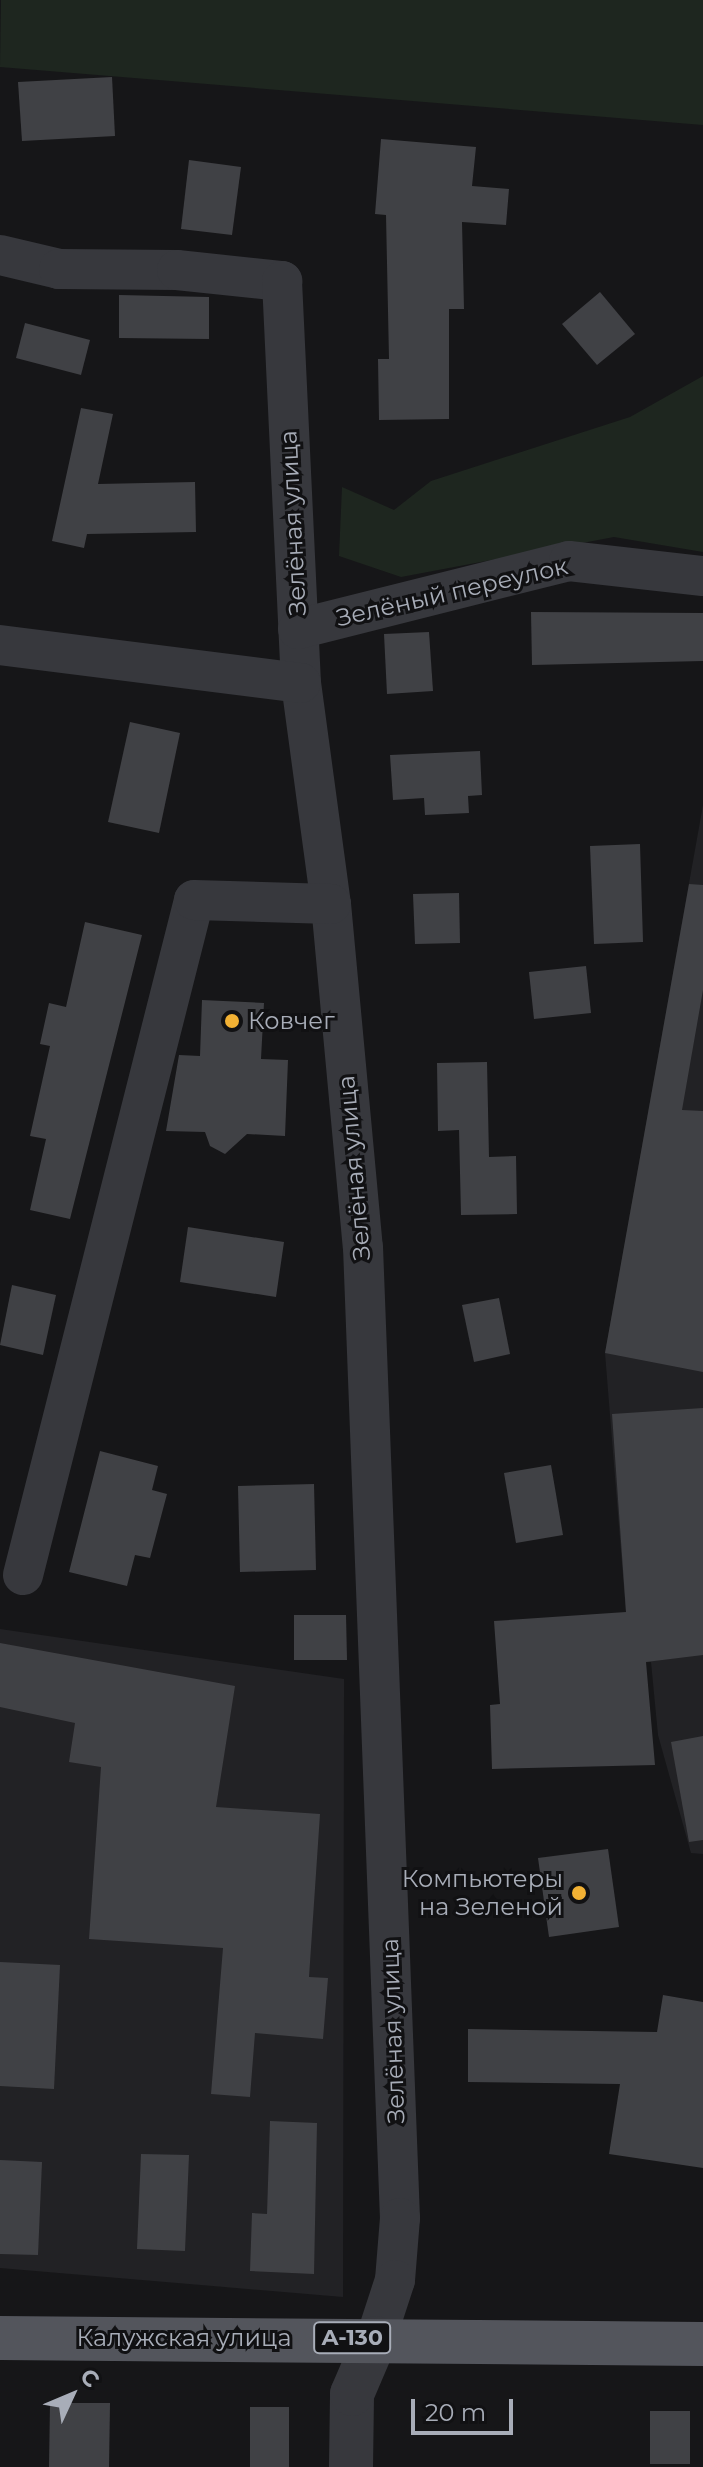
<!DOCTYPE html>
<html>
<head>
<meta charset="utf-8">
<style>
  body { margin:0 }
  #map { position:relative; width:703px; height:2467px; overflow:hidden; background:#161618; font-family:Montserrat,sans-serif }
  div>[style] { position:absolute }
  .built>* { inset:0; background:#222225 }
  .green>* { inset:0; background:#1e261f }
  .building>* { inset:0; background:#404145 }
  .minor>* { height:40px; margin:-20px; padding:0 20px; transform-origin:20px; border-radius:20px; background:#37383d }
  .tertiary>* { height:44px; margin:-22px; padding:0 22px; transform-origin:22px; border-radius:22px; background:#37383d }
  .primary>* { height:44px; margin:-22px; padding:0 22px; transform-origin:22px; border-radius:22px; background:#53555c }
  .dots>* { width:22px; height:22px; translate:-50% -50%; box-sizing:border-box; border:4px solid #111113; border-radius:50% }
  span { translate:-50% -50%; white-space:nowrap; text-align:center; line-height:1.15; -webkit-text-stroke:6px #111113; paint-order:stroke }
  .shield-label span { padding:2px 6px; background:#111113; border:2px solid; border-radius:6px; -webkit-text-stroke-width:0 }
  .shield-label { font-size:22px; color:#a8adb8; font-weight:700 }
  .street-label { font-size:24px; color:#a8adb8 }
  .poi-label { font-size:24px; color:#a8adb8 }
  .left { translate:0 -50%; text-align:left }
  .right { translate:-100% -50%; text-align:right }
  .north { position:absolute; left:32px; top:2355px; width:80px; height:80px; -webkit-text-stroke:6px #111113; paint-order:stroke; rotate:46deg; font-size:22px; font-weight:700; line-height:32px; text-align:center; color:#a8adb8 }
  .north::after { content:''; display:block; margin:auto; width:28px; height:36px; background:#a8adb8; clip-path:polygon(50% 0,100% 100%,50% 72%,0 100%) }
  .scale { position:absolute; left:411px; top:2399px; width:102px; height:36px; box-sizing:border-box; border:4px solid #a8adb8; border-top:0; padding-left:10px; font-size:24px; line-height:28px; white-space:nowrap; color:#a8adb8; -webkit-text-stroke:6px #111113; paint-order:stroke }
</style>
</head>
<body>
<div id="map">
  <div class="built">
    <div style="clip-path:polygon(703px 805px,703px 1854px,691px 1853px,658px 1735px,651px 1662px,630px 1663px,605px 1353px)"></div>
    <div style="clip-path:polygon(0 1629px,344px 1679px,343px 2297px,0 2268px)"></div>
  </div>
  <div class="green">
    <div style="clip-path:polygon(1px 0,703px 0,703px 125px,0 67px)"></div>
    <div style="clip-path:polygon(703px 376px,703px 552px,614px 537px,401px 577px,339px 556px,342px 487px,394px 510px,431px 481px,630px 417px)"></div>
  </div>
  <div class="building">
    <div style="clip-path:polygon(112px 77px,115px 136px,22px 141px,18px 82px)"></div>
    <div style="clip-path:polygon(381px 139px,476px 147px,472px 186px,509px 189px,506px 225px,462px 222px,464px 309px,449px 309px,449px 419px,379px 420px,378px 359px,389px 359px,386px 215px,375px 214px)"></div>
    <div style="clip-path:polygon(189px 160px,241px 167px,232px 235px,181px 229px)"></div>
    <div style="clip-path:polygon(600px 292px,635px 334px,597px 365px,562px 324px)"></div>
    <div style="clip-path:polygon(119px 295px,209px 297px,209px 339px,119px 338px)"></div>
    <div style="clip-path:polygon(25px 323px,90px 340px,81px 375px,16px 358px)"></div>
    <div style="clip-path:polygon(81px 408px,113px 414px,98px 484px,195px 482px,196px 532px,87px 534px,84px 548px,52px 541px)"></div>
    <div style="clip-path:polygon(531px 612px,703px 613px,703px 661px,532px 665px)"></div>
    <div style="clip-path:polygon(429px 632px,433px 691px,387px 694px,384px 634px)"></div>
    <div style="clip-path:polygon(130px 722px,180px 733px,159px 833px,108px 822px)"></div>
    <div style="clip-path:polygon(480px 751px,482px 795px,468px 796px,469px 813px,425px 815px,424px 798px,393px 800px,390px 755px)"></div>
    <div style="clip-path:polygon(640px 844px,643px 942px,594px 944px,590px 846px)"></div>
    <div style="clip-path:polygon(689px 884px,703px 885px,703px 990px,682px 1110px,703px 1111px,703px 1372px,605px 1353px)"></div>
    <div style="clip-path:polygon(459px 893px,460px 943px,415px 944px,413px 894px)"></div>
    <div style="clip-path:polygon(85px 922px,142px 935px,70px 1219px,30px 1210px,46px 1139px,30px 1136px,50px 1046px,40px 1044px,49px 1003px,66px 1007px)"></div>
    <div style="clip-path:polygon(586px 966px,591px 1013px,534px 1019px,529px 972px)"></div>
    <div style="clip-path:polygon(202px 1000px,264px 1003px,261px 1059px,288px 1060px,285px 1136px,247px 1134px,225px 1154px,210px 1146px,205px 1132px,166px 1131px,179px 1055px,200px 1056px)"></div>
    <div style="clip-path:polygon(487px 1062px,489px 1157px,516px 1156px,517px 1214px,461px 1215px,459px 1130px,438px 1131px,437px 1063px)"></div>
    <div style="clip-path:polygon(188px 1227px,284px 1242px,276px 1297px,180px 1282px)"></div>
    <div style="clip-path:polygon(12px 1285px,56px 1295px,43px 1355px,0 1345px)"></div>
    <div style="clip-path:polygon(499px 1298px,510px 1354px,474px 1362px,462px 1305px)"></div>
    <div style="clip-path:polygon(703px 1408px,703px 1655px,646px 1662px,655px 1765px,492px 1769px,490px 1705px,500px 1704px,494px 1621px,626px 1612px,612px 1414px)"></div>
    <div style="clip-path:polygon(100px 1451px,158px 1466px,152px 1490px,167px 1494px,150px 1558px,135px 1555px,127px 1586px,69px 1572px)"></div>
    <div style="clip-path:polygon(551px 1465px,563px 1535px,516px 1543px,504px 1473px)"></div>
    <div style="clip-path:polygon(314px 1484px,316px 1570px,240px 1572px,238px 1486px)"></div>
    <div style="clip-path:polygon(294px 1615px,346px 1615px,347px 1660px,294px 1660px)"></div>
    <div style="clip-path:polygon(0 1643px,235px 1686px,216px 1807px,320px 1814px,309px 1977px,328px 1978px,323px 2039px,255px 2033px,250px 2097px,211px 2094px,223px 1948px,89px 1939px,101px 1767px,69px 1762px,75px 1723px,0 1707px)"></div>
    <div style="clip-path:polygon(703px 1736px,703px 1840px,689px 1842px,671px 1742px)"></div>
    <div style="clip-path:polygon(608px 1849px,619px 1927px,549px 1937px,538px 1858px)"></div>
    <div style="clip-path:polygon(0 1962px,60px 1965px,54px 2089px,0 2086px)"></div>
    <div style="clip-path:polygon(663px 1995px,703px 2002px,703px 2168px,609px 2154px,620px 2084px,468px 2082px,468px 2029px,657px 2032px)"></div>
    <div style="clip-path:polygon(270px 2121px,317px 2123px,314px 2274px,250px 2271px,252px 2213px,267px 2214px)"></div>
    <div style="clip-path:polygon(141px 2154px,189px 2155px,185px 2251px,137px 2249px)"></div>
    <div style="clip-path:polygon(0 2160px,42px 2162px,38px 2255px,0 2254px)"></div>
    <div style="clip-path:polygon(50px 2403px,110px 2403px,109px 2467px,49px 2467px)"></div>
    <div style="clip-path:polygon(250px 2407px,289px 2407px,289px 2467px,250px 2467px)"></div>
    <div style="clip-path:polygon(650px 2411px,690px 2411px,690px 2464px,650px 2464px)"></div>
  </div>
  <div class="minor">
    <div style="left:0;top:255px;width:61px;rotate:13.3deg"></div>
    <div style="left:59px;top:269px;width:118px;rotate:0.5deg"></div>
    <div style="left:177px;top:270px;width:106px;rotate:6deg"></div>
    <div style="left:282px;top:281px;width:402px;rotate:87.3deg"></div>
    <div style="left:301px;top:683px;width:223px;rotate:82.3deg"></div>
    <div style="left:331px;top:904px;width:344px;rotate:84.7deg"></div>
    <div style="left:363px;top:1247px;width:972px;rotate:87.82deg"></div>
    <div style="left:400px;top:2218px;width:62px;rotate:94.6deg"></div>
    <div style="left:395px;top:2280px;width:61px;rotate:108.1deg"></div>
    <div style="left:298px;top:629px;width:279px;rotate:-14.1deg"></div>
    <div style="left:569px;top:561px;width:135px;rotate:6.4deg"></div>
    <div style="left:0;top:645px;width:303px;rotate:7.2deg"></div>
    <div style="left:23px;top:1575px;width:696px;rotate:-75.78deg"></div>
    <div style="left:194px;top:900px;width:137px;rotate:1.7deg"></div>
  </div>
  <div class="tertiary">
    <div style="left:351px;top:2467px;width:73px;rotate:-89.2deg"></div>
    <div style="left:352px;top:2394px;width:61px;rotate:-66.8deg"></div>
  </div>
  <div class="primary">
    <div style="left:0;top:2338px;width:703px;rotate:0.49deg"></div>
  </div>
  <div class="dots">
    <div style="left:232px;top:1021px;background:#f2b134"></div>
    <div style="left:579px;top:1893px;background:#f2b134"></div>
  </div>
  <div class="shield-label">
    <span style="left:352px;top:2338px">А-130</span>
  </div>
  <div class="street-label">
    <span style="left:293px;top:523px;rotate:-93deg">Зелёная улица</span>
    <span style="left:452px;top:592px;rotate:-13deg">Зелёный переулок</span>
    <span style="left:354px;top:1168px;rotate:-95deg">Зелёная улица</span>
    <span style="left:393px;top:2031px;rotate:-92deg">Зелёная улица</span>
    <span style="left:184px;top:2338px">Калужская улица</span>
  </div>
  <div class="poi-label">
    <span class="left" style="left:248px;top:1021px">Ковчег</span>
    <span class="right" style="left:563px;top:1893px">Компьютеры<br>на Зеленой</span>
  </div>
  <div class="north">С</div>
  <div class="scale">20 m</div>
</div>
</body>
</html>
